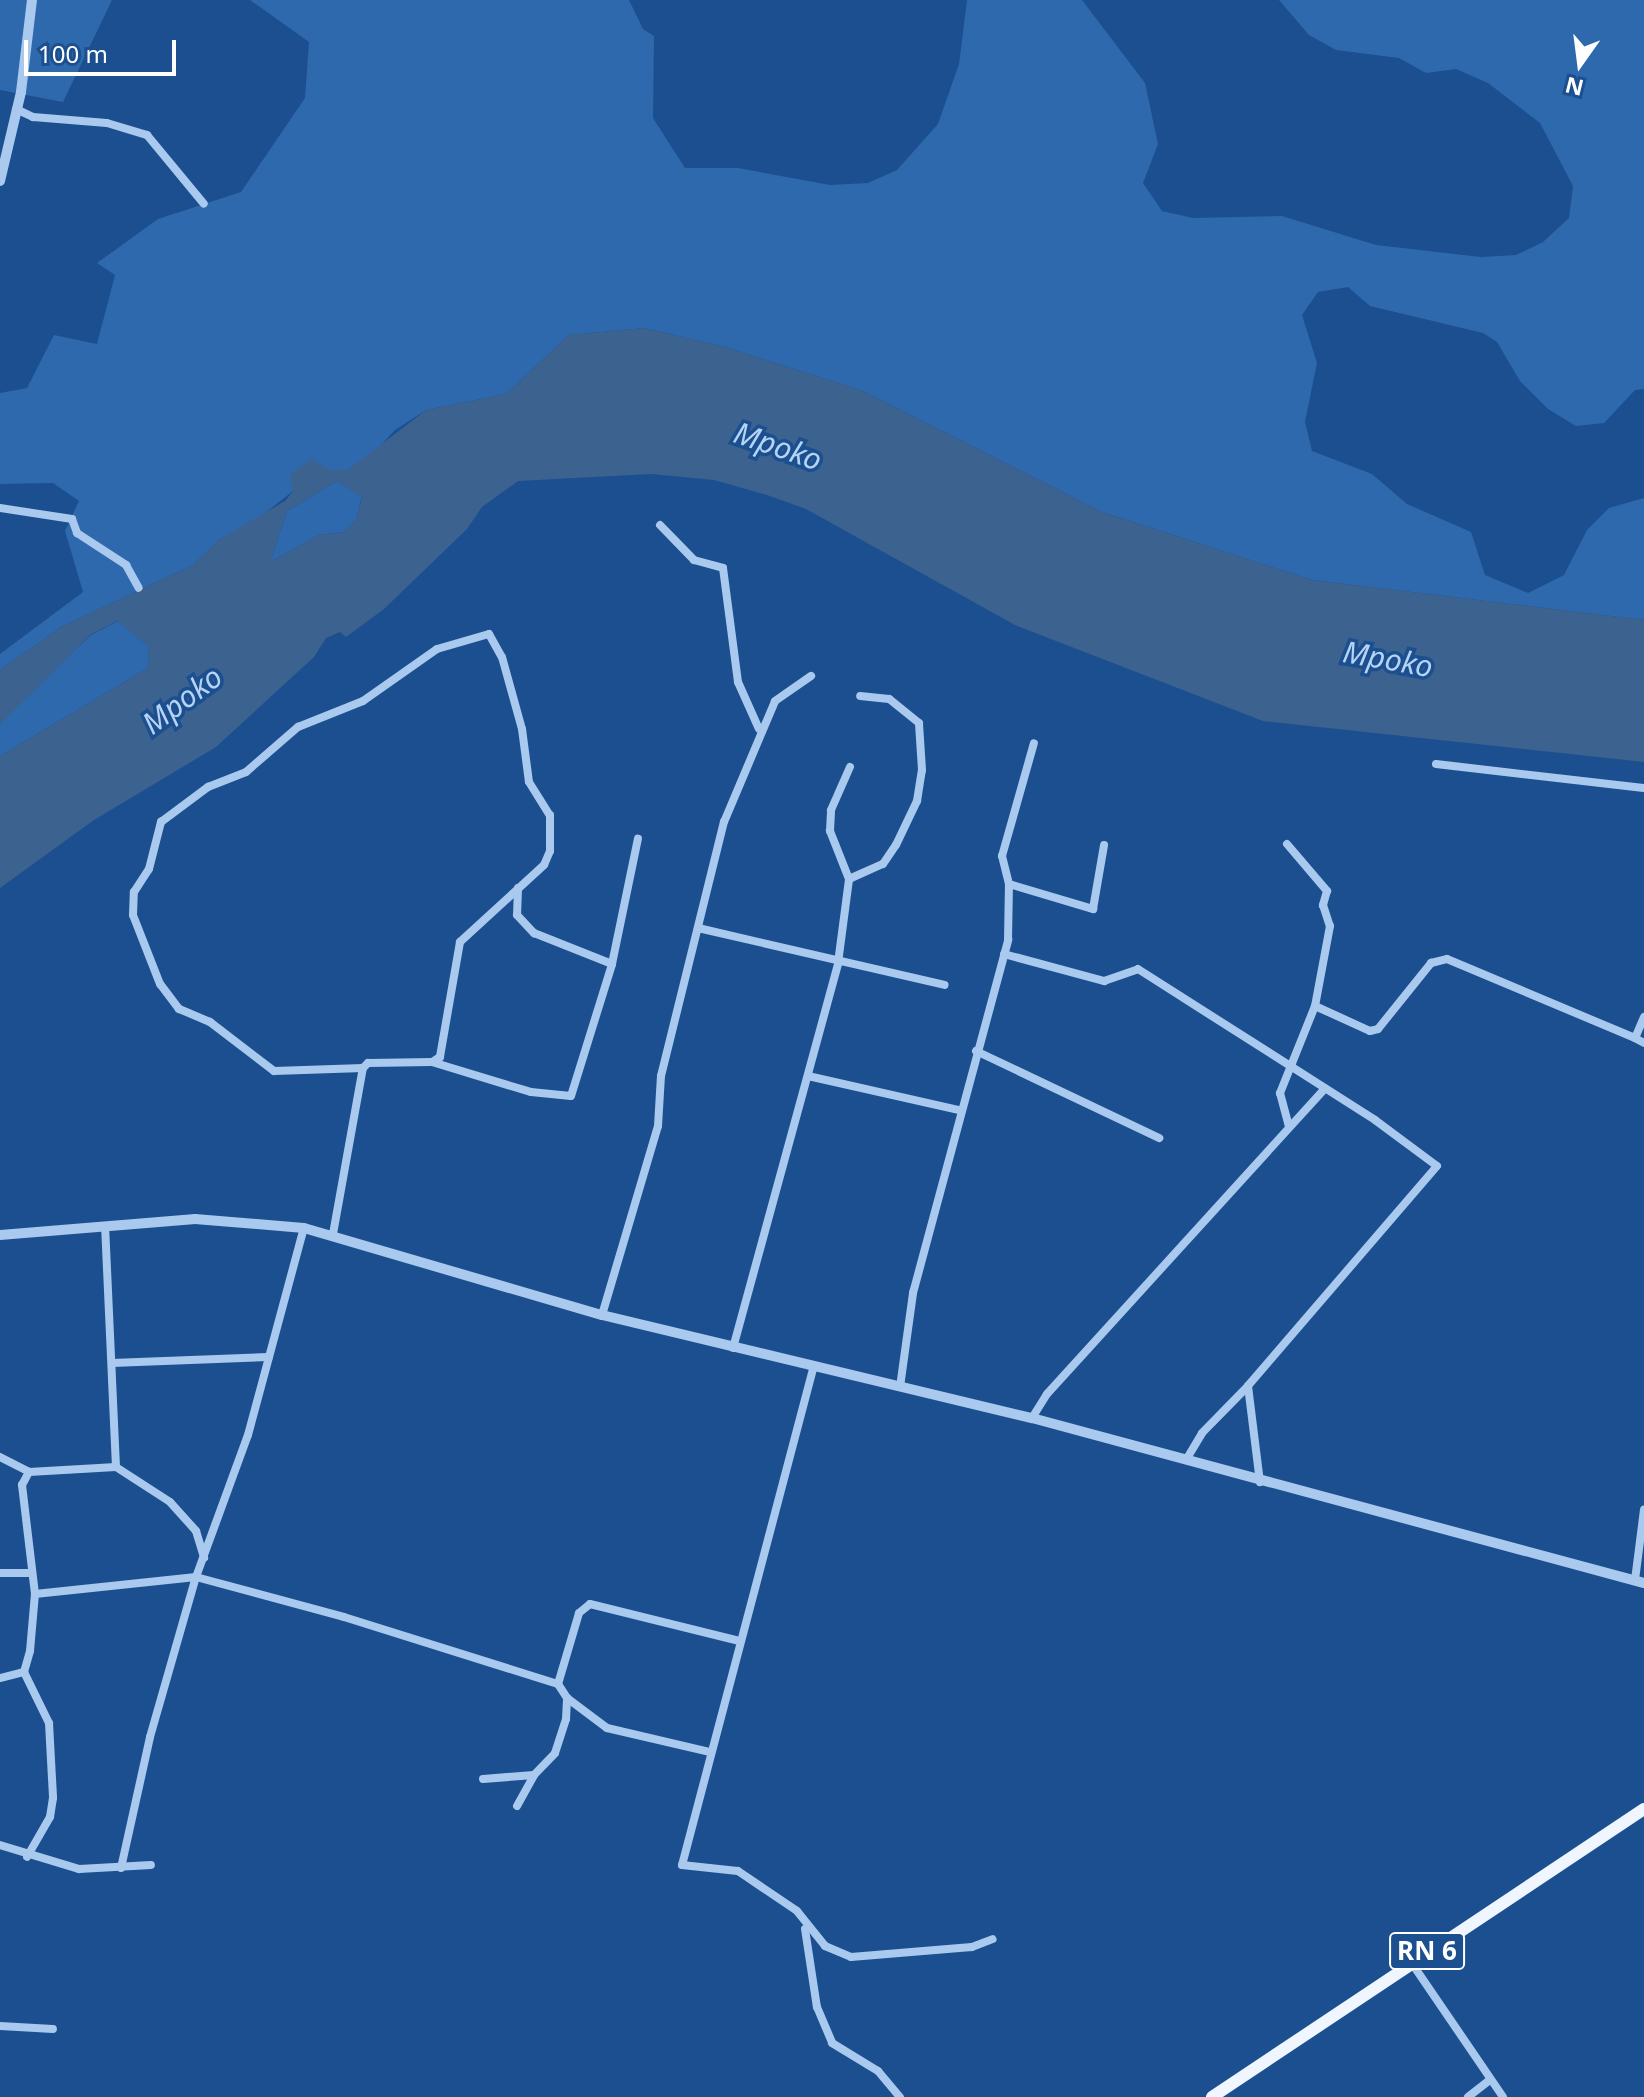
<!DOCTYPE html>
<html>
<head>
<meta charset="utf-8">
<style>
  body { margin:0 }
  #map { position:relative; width:1644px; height:2097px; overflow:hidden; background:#1b4f8f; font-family:"Noto Sans",sans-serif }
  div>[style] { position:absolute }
  .green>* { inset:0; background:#2e69ad }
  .water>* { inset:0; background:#3c6290 }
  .minor>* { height:8px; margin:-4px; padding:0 4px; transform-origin:4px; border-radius:4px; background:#a9c9ee }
  .tertiary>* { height:10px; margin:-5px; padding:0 5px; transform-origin:5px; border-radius:5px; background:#a9c9ee }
  .primary>* { height:12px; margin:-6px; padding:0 6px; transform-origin:6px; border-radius:6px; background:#f0f6ff }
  span { translate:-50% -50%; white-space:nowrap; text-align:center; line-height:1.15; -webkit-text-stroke:7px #1b4f8f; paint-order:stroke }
  .shield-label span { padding:2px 6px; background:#1b4f8f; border:2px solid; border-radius:6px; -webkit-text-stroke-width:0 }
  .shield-label { font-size:26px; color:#fff; font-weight:700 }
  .water-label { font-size:30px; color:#b5d3f5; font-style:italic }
  .north { position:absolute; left:1540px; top:24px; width:80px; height:80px; -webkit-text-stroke:6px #1b4f8f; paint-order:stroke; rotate:194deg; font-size:22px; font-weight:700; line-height:32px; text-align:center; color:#fff }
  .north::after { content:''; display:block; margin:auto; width:28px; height:36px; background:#fff; clip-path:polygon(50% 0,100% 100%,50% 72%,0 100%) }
  .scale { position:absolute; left:24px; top:40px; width:152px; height:36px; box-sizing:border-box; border:4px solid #fff; border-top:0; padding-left:10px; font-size:24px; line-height:28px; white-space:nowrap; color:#fff; -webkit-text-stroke:6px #1b4f8f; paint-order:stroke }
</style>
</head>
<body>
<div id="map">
  <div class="green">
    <div style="clip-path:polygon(0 0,112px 0,63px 102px,0 90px)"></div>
    <div style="clip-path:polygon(250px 0,629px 0,643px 29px,654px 36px,653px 118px,685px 168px,738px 168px,830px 185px,868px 183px,897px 170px,938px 124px,959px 64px,967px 0,1082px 0,1145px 83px,1158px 144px,1143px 183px,1162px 211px,1193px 218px,1282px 216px,1376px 245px,1481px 257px,1516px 255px,1543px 242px,1569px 218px,1573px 186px,1540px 123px,1488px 83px,1456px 69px,1426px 73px,1399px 58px,1336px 50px,1309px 35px,1279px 0,1644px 0,1644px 389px,1635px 390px,1604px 423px,1576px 426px,1548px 409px,1520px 381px,1497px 342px,1483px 333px,1370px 306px,1348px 287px,1318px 292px,1302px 315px,1317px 363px,1305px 422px,1312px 451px,1372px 474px,1407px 504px,1471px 532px,1485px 575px,1528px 593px,1564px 575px,1587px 530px,1609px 508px,1644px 498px,1644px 620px,1312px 580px,1102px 512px,863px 391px,725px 347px,644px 328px,569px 335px,506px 394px,426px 410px,395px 430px,370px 457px,348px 470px,330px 470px,293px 491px,255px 521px,220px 539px,193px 565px,61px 627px,0 670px,0 654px,83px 592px,65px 531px,79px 501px,53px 483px,0 484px,0 393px,27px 388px,54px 335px,97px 344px,115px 275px,97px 263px,158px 219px,241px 192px,305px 98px,309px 42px)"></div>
    <div style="clip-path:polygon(337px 481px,362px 496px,356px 520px,344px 532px,319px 535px,270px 562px,287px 511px)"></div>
    <div style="clip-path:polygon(118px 621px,149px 647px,148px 668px,0 756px,0 724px,13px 707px,91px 635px)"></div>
  </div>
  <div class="water">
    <div style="clip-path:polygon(evenodd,644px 328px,725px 347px,863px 391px,1102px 512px,1312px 580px,1644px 620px,1644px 762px,1263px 721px,1015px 625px,806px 509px,767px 495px,714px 480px,651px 474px,518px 481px,482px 507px,467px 529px,384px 609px,346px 637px,340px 632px,326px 638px,314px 657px,216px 747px,94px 820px,0 888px,0 756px,148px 668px,149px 647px,117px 621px,90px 635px,0 724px,0 670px,61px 627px,193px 565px,220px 539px,285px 501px,293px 491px,290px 474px,312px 459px,330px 470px,348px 470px,426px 410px,506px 394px,569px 335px,644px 328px,337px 481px,362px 497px,356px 520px,344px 532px,319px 535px,270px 562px,287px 511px,337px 481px)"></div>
  </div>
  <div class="minor">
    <div style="left:16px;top:109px;width:19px;rotate:25deg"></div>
    <div style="left:33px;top:117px;width:74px;rotate:4.6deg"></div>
    <div style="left:107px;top:123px;width:42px;rotate:16.7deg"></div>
    <div style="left:147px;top:135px;width:89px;rotate:50.4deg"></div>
    <div style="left:0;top:508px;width:73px;rotate:8.7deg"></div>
    <div style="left:72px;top:519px;width:15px;rotate:70deg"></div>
    <div style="left:77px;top:533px;width:59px;rotate:33.1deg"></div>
    <div style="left:126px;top:565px;width:26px;rotate:61deg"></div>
    <div style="left:660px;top:525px;width:49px;rotate:45.8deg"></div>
    <div style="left:694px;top:560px;width:30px;rotate:15deg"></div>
    <div style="left:723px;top:568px;width:115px;rotate:82.5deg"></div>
    <div style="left:738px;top:682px;width:51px;rotate:65.9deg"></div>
    <div style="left:1436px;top:764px;width:209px;rotate:6.6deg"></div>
    <div style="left:1287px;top:844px;width:62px;rotate:49.6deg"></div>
    <div style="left:1327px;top:891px;width:15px;rotate:106deg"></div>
    <div style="left:1323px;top:905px;width:22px;rotate:72deg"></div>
    <div style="left:1330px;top:926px;width:81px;rotate:100.6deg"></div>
    <div style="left:1315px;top:1006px;width:94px;rotate:111.9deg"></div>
    <div style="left:1280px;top:1093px;width:34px;rotate:75deg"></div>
    <div style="left:849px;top:879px;width:37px;rotate:-24deg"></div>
    <div style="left:883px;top:864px;width:23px;rotate:-56deg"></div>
    <div style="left:896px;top:845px;width:49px;rotate:-64.5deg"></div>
    <div style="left:917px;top:801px;width:31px;rotate:-81deg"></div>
    <div style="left:922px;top:770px;width:47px;rotate:-93.7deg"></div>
    <div style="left:919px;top:723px;width:38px;rotate:-141deg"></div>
    <div style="left:889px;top:699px;width:29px;rotate:-174deg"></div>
    <div style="left:1009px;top:884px;width:88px;rotate:16.6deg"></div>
    <div style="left:1093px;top:909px;width:65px;rotate:-80.2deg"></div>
    <div style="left:518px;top:888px;width:27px;rotate:92deg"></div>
    <div style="left:517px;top:915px;width:25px;rotate:47deg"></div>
    <div style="left:534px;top:933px;width:84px;rotate:21.7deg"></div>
    <div style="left:698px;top:928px;width:253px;rotate:13deg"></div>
    <div style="left:1004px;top:954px;width:104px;rotate:15.1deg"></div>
    <div style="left:1104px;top:981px;width:36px;rotate:-19deg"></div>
    <div style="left:1138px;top:969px;width:281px;rotate:32.5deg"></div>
    <div style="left:1375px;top:1120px;width:77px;rotate:36.6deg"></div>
    <div style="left:1437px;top:1166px;width:290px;rotate:130.7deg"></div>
    <div style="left:1248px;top:1386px;width:97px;rotate:82.9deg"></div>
    <div style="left:1315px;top:1006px;width:60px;rotate:24.4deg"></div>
    <div style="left:1370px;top:1031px;width:8px;rotate:-14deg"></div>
    <div style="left:1378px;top:1029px;width:85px;rotate:-51.2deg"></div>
    <div style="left:1431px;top:963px;width:16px;rotate:-14deg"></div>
    <div style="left:1447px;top:959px;width:204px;rotate:22.8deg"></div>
    <div style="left:1644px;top:1017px;width:23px;rotate:113deg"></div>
    <div style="left:1635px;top:1038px;width:10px;rotate:29deg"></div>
    <div style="left:976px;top:1051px;width:203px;rotate:25.4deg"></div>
    <div style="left:432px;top:1062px;width:103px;rotate:16.9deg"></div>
    <div style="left:531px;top:1092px;width:40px;rotate:5.7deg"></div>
    <div style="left:571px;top:1096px;width:138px;rotate:-72.7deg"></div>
    <div style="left:612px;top:964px;width:128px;rotate:-78.3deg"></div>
    <div style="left:808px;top:1076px;width:155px;rotate:12.7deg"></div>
    <div style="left:333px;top:1234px;width:169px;rotate:-79.8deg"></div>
    <div style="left:363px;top:1068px;width:89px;rotate:178.1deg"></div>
    <div style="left:274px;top:1071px;width:81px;rotate:-142.6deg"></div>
    <div style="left:210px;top:1022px;width:34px;rotate:-157deg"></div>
    <div style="left:179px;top:1009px;width:31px;rotate:-127deg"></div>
    <div style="left:160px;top:984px;width:74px;rotate:-111.4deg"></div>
    <div style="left:133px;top:915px;width:23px;rotate:-88deg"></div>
    <div style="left:134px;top:892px;width:27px;rotate:-57deg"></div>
    <div style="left:149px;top:869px;width:49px;rotate:-75.7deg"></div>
    <div style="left:161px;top:822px;width:59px;rotate:-36.7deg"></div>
    <div style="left:208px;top:787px;width:41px;rotate:-21.5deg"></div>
    <div style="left:246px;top:772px;width:69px;rotate:-40.9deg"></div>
    <div style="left:298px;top:727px;width:70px;rotate:-21.8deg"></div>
    <div style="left:363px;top:701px;width:90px;rotate:-35.1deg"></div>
    <div style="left:437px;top:649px;width:54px;rotate:-16.1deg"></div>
    <div style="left:489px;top:634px;width:26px;rotate:61deg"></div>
    <div style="left:502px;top:657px;width:75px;rotate:74.5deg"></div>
    <div style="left:522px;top:729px;width:53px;rotate:82.5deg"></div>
    <div style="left:529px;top:782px;width:39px;rotate:58deg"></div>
    <div style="left:550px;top:815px;width:36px;rotate:90deg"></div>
    <div style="left:550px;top:851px;width:15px;rotate:113deg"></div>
    <div style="left:544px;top:865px;width:114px;rotate:137.5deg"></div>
    <div style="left:460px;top:942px;width:117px;rotate:99.9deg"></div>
    <div style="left:440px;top:1057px;width:9px;rotate:148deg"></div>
    <div style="left:432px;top:1062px;width:64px;rotate:179.1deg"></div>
    <div style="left:368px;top:1063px;width:7px;rotate:135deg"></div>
    <div style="left:602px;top:1315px;width:197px;rotate:-73.5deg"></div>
    <div style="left:658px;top:1126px;width:50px;rotate:-86.6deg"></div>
    <div style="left:661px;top:1076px;width:262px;rotate:-76.1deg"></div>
    <div style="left:724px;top:822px;width:131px;rotate:-67.1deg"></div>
    <div style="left:775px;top:701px;width:44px;rotate:-34.8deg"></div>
    <div style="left:733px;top:1348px;width:399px;rotate:-74.7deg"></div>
    <div style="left:838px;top:963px;width:85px;rotate:-82.5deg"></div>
    <div style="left:849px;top:879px;width:52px;rotate:-111.6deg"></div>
    <div style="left:830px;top:831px;width:21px;rotate:-87deg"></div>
    <div style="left:831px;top:810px;width:47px;rotate:-66.2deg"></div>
    <div style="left:112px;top:1363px;width:157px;rotate:-2.2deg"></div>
    <div style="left:813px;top:1369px;width:513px;rotate:104.79deg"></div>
    <div style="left:682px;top:1865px;width:56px;rotate:6.1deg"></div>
    <div style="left:738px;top:1871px;width:71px;rotate:34.1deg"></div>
    <div style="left:797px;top:1911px;width:45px;rotate:51.3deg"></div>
    <div style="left:825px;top:1946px;width:28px;rotate:23deg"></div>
    <div style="left:851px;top:1957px;width:121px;rotate:-4.7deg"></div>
    <div style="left:972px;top:1947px;width:22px;rotate:-21deg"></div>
    <div style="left:900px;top:1387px;width:95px;rotate:-82.1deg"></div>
    <div style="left:913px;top:1293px;width:366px;rotate:-74.9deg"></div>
    <div style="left:1008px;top:940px;width:56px;rotate:-89deg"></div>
    <div style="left:1009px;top:884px;width:29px;rotate:-104deg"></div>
    <div style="left:1002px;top:856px;width:117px;rotate:-74.2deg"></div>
    <div style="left:1032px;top:1418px;width:28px;rotate:-58deg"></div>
    <div style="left:1047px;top:1394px;width:413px;rotate:-47.7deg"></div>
    <div style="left:0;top:1457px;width:33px;rotate:27deg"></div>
    <div style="left:1186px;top:1460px;width:31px;rotate:-59deg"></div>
    <div style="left:1202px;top:1433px;width:66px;rotate:-45.6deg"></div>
    <div style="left:116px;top:1467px;width:64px;rotate:32.9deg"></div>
    <div style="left:170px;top:1502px;width:39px;rotate:48deg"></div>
    <div style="left:196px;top:1531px;width:28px;rotate:73deg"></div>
    <div style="left:0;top:1573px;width:31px"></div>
    <div style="left:1635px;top:1580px;width:71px;rotate:-82.7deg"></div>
    <div style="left:35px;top:1594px;width:162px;rotate:-6deg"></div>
    <div style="left:196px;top:1577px;width:153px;rotate:15.1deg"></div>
    <div style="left:344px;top:1617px;width:224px;rotate:17.4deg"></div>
    <div style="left:558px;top:1684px;width:74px;rotate:-73.5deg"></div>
    <div style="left:579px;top:1613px;width:14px;rotate:-39deg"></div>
    <div style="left:590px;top:1604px;width:154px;rotate:13.9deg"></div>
    <div style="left:24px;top:1672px;width:57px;rotate:63.9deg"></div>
    <div style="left:49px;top:1723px;width:75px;rotate:86.9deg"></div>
    <div style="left:53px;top:1798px;width:19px;rotate:99deg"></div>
    <div style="left:50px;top:1817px;width:46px;rotate:119.9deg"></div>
    <div style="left:0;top:1678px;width:25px;rotate:-14deg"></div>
    <div style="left:24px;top:1672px;width:22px;rotate:-74deg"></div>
    <div style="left:30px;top:1651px;width:57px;rotate:-85deg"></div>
    <div style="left:35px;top:1594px;width:110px;rotate:-96.8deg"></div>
    <div style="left:22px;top:1485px;width:15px;rotate:-62deg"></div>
    <div style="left:29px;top:1472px;width:87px;rotate:-3.3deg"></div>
    <div style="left:116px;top:1467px;width:241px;rotate:-92.6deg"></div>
    <div style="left:558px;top:1684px;width:17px;rotate:57deg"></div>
    <div style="left:567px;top:1698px;width:50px;rotate:36.9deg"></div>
    <div style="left:607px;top:1728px;width:105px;rotate:13.2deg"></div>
    <div style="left:483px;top:1779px;width:51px;rotate:-4.5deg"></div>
    <div style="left:517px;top:1806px;width:35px;rotate:-61deg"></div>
    <div style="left:534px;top:1775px;width:30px;rotate:-46deg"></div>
    <div style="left:555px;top:1753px;width:36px;rotate:-72deg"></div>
    <div style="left:566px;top:1719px;width:21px;rotate:-87deg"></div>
    <div style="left:0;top:1845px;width:83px;rotate:16.9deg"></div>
    <div style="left:79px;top:1869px;width:72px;rotate:-3.2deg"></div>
    <div style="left:121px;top:1868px;width:134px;rotate:-77.5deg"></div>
    <div style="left:150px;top:1737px;width:166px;rotate:-74deg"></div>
    <div style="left:196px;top:1577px;width:151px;rotate:-69.9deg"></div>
    <div style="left:248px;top:1435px;width:214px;rotate:-74.9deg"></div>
    <div style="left:805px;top:1929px;width:79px;rotate:81.3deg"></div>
    <div style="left:817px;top:2007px;width:39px;rotate:67deg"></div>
    <div style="left:832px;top:2043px;width:54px;rotate:31.3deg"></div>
    <div style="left:878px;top:2071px;width:34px;rotate:50deg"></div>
    <div style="left:1411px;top:1962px;width:163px;rotate:55.7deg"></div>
    <div style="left:0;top:2026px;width:53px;rotate:3.2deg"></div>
    <div style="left:1468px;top:2097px;width:28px;rotate:-38deg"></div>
  </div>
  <div class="tertiary">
    <div style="left:0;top:181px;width:91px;rotate:-76.7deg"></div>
    <div style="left:21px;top:92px;width:93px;rotate:-83.2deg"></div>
    <div style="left:0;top:1235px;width:196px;rotate:-4.7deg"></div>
    <div style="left:195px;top:1219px;width:109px;rotate:4.7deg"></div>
    <div style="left:304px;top:1228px;width:310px;rotate:16.3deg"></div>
    <div style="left:602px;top:1315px;width:442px;rotate:13.5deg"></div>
    <div style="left:1032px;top:1418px;width:634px;rotate:15.09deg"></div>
  </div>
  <div class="primary">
    <div style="left:1212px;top:2097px;width:519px;rotate:-33.69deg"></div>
  </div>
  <div class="shield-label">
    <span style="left:1427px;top:1951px">RN 6</span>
  </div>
  <div class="water-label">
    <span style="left:778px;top:446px;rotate:19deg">Mpoko</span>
    <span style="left:1388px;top:659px;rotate:10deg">Mpoko</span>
    <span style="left:182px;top:700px;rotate:-37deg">Mpoko</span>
  </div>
  <div class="north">N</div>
  <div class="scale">100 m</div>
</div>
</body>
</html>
